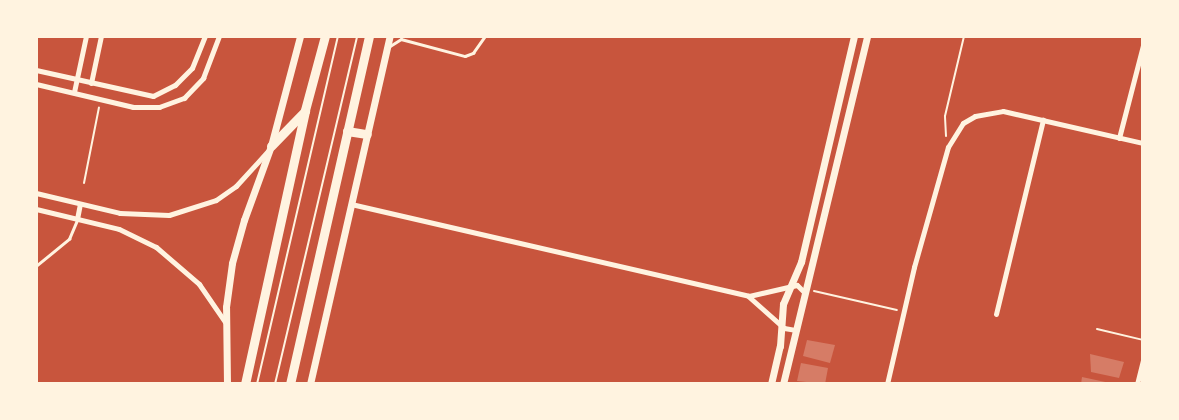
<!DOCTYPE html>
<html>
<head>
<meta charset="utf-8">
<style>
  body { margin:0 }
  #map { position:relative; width:1179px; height:420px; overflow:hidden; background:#c8553d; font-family:"Varela Round",sans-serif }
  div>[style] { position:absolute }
  .building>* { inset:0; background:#d67c66 }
  .path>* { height:2px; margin:-1px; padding:0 1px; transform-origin:1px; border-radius:1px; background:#fff3e0 }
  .service>* { height:2.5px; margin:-1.25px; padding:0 1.25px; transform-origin:1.25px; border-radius:1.25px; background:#fff3e0 }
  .minor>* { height:5px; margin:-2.5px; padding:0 2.5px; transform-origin:2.5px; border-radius:2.5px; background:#fff3e0 }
  .tertiary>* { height:7px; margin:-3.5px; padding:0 3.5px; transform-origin:3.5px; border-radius:3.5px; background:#fff3e0 }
  .trunk>* { height:9px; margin:-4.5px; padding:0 4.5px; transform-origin:4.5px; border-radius:4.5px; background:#fff3e0 }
  span { translate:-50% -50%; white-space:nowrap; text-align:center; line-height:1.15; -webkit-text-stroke:4.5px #fff3e0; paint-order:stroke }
  .frame { position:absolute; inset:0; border:38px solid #fff3e0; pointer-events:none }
</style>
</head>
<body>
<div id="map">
  <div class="building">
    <div style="clip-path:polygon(807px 340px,835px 345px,830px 363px,803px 356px)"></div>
    <div style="clip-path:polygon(1090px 354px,1124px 362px,1119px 378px,1091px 372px)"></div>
    <div style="clip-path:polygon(801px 363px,828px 368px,825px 384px,797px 381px)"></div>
    <div style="clip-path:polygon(1082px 377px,1110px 383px,1110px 384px,1081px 384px)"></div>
  </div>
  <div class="path">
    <div style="left:946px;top:136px;width:20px;rotate:-93deg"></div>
    <div style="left:945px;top:116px;width:82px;rotate:-76.6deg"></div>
    <div style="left:84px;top:183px;width:77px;rotate:-78.8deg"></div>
    <div style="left:814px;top:291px;width:85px;rotate:12.9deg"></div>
    <div style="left:1097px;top:329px;width:47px;rotate:13.4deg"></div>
    <div style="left:257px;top:384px;width:357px;rotate:-76.9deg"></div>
    <div style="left:275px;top:384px;width:358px;rotate:-76.7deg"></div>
  </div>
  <div class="service">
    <div style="left:390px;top:46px;width:13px;rotate:-32deg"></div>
    <div style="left:401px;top:39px;width:66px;rotate:14.9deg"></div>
    <div style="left:465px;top:56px;width:9px;rotate:-21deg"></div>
    <div style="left:473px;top:53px;width:21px;rotate:-55deg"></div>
    <div style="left:36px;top:266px;width:43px;rotate:-39.3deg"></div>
    <div style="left:69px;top:239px;width:21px;rotate:-67deg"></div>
  </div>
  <div class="minor">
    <div style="left:36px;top:70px;width:120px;rotate:12.5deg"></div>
    <div style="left:153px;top:96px;width:25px;rotate:-27deg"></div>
    <div style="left:175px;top:85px;width:24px;rotate:-45deg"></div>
    <div style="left:192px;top:68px;width:35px;rotate:-68deg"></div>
    <div style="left:91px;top:83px;width:48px;rotate:-78deg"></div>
    <div style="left:36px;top:84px;width:100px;rotate:13.3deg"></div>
    <div style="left:133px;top:107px;width:26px"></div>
    <div style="left:159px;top:107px;width:27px;rotate:-20deg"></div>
    <div style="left:184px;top:98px;width:28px;rotate:-46deg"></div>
    <div style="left:203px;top:78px;width:45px;rotate:-69.1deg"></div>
    <div style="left:74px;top:92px;width:57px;rotate:-77.9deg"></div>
    <div style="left:1119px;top:138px;width:96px;rotate:-75.5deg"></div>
    <div style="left:36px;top:193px;width:86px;rotate:13.4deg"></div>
    <div style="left:120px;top:213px;width:49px;rotate:2.3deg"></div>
    <div style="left:169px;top:215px;width:49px;rotate:-17.7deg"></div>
    <div style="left:216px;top:200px;width:24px;rotate:-35deg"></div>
    <div style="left:236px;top:186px;width:47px;rotate:-47.6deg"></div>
    <div style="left:351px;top:204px;width:408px;rotate:13deg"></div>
    <div style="left:748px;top:296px;width:48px;rotate:41.6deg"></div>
    <div style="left:784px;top:328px;width:11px;rotate:10deg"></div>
    <div style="left:36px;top:209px;width:85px;rotate:13.5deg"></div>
    <div style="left:119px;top:229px;width:41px;rotate:25.9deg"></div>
    <div style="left:156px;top:247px;width:57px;rotate:40.7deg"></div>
    <div style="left:199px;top:284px;width:46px;rotate:55.6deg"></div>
    <div style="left:77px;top:219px;width:15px;rotate:-79deg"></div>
    <div style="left:749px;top:296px;width:49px;rotate:-12.9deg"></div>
    <div style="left:797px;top:285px;width:11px;rotate:45deg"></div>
    <div style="left:996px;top:314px;width:200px;rotate:-76.4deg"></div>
    <div style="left:887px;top:384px;width:120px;rotate:-77deg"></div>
    <div style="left:914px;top:267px;width:125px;rotate:-74.2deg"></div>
    <div style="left:948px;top:147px;width:28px;rotate:-58deg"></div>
    <div style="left:963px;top:123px;width:14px;rotate:-30deg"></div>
    <div style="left:975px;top:116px;width:28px;rotate:-10deg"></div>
    <div style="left:1003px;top:111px;width:144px;rotate:12.9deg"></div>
    <div style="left:1137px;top:384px;width:25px;rotate:-76deg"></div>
  </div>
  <div class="tertiary">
    <div style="left:227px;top:384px;width:77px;rotate:-90.7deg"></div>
    <div style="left:226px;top:307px;width:44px;rotate:-82.2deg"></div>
    <div style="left:232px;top:263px;width:45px;rotate:-74.4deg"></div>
    <div style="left:244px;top:220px;width:79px;rotate:-70deg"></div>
    <div style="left:271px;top:146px;width:114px;rotate:-75.2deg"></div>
    <div style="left:310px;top:384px;width:357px;rotate:-77.1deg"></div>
    <div style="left:771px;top:384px;width:39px;rotate:-77deg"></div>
    <div style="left:780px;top:346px;width:42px;rotate:-85.9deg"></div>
    <div style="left:783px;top:304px;width:46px;rotate:-66.8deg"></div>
    <div style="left:801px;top:262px;width:232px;rotate:-76.8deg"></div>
    <div style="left:783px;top:384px;width:358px;rotate:-76.4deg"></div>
  </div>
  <div class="trunk">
    <div style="left:347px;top:131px;width:20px;rotate:9deg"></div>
    <div style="left:271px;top:146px;width:49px;rotate:-45.8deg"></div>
    <div style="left:245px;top:384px;width:280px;rotate:-77.6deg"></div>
    <div style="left:305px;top:110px;width:77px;rotate:-74.9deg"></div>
    <div style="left:290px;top:384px;width:357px;rotate:-77.2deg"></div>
  </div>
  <div class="frame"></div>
</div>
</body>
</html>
